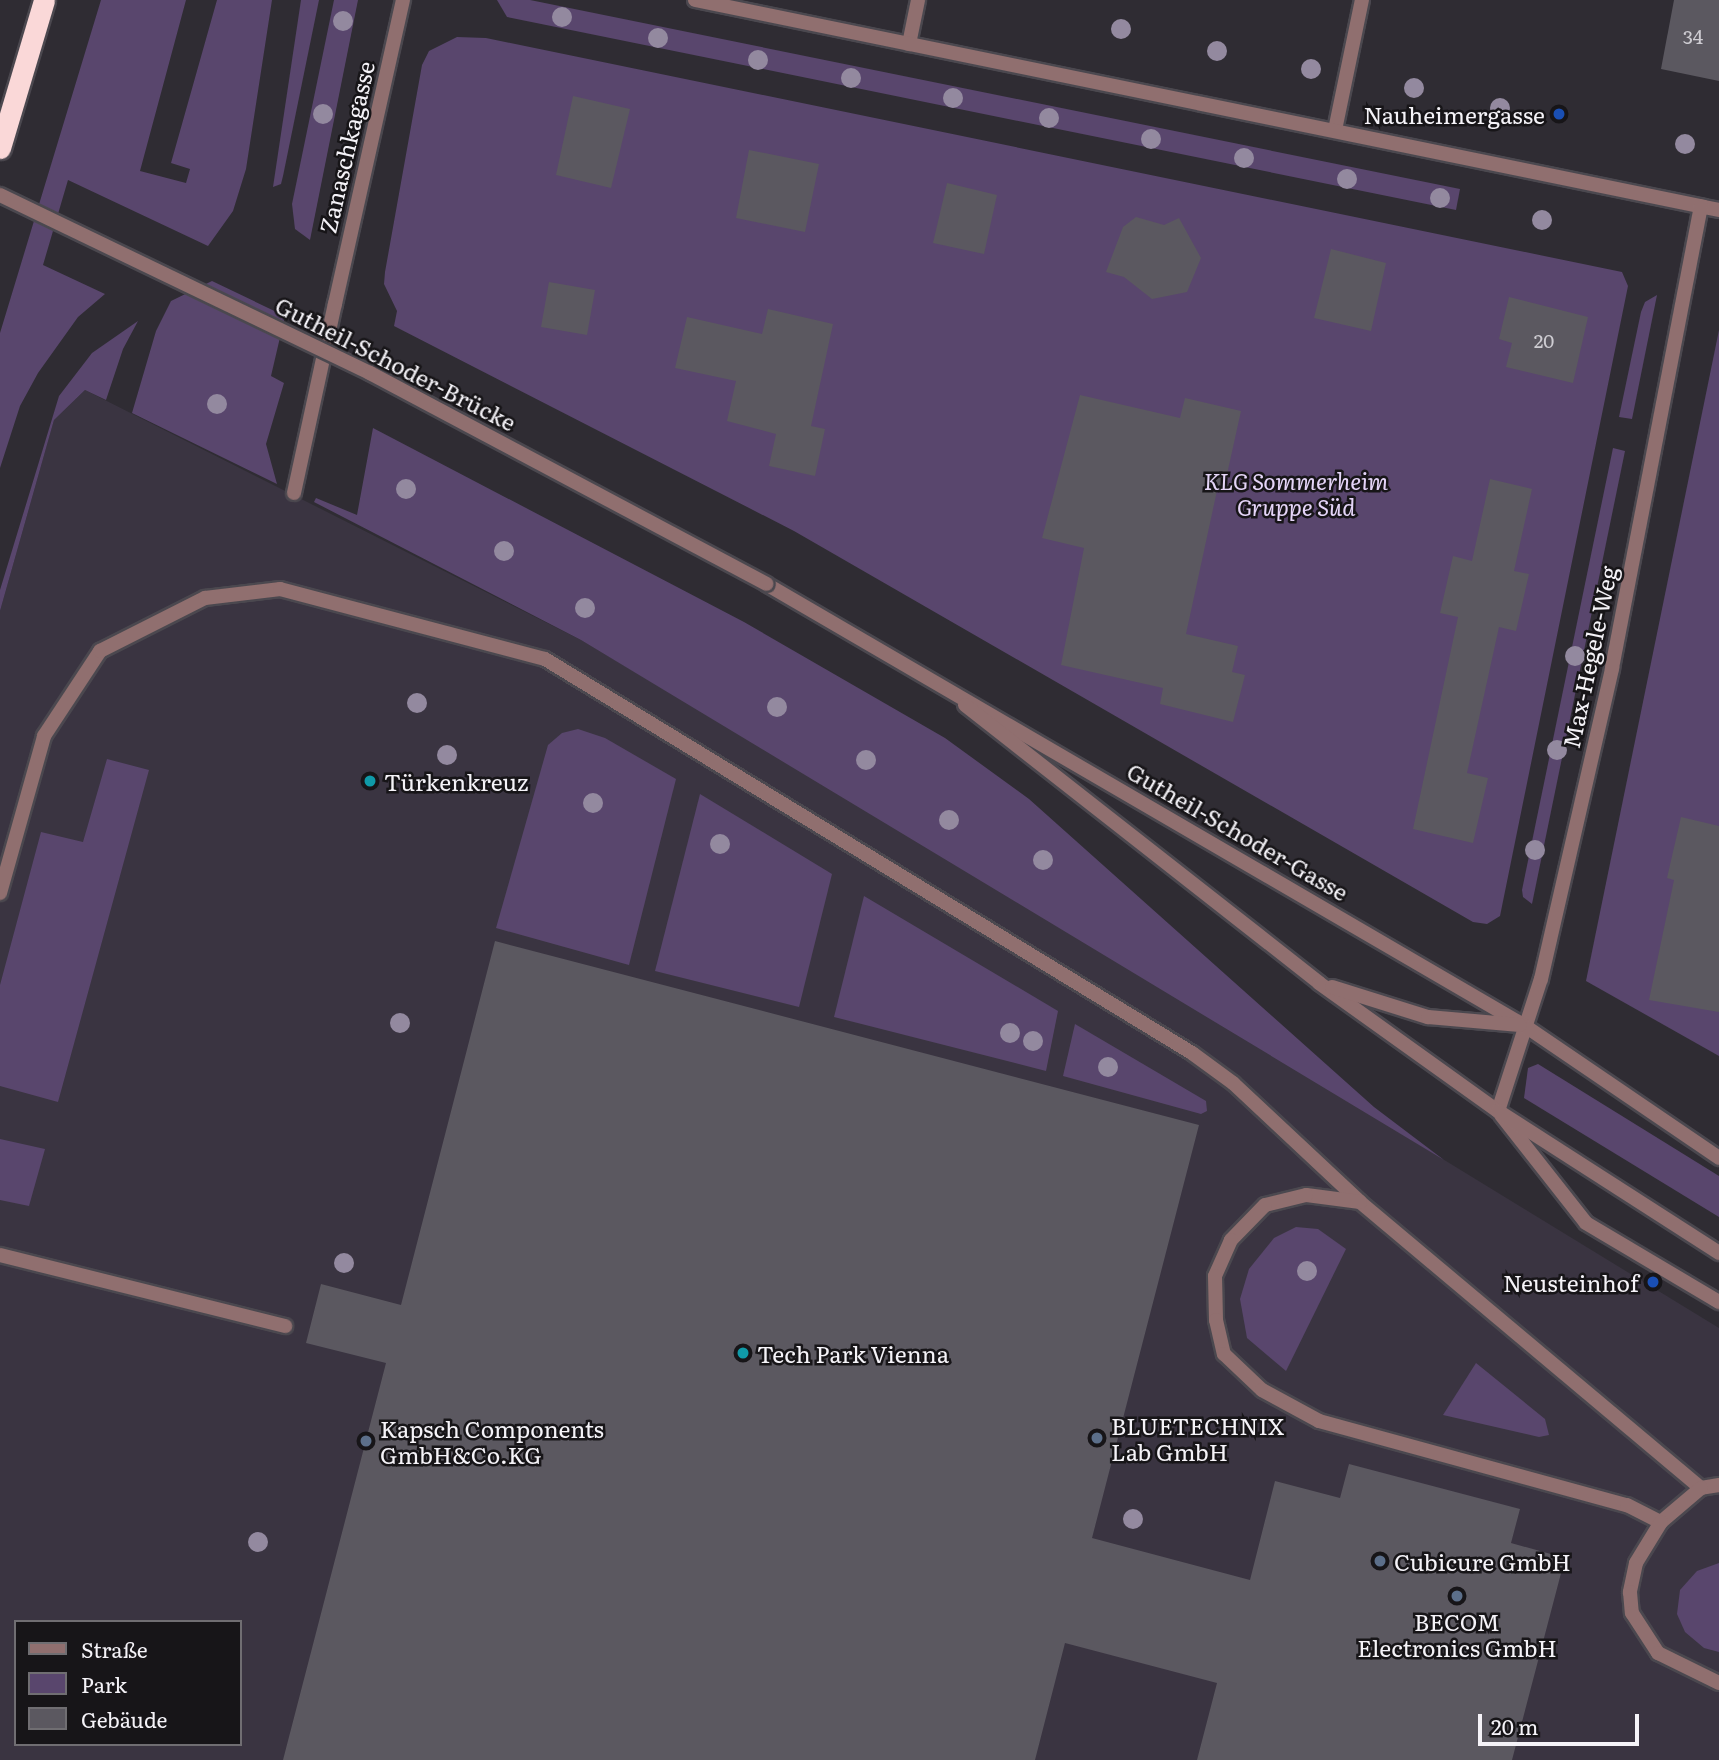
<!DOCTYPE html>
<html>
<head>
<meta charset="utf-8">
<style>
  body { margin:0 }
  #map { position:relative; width:1719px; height:1760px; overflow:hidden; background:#2f2c33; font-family:Literata,serif }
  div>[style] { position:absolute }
  .built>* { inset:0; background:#3a3441 }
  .green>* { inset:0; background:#59466d }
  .building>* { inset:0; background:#5b5860 }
  .roads { filter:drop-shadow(2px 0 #4b484f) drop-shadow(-2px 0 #4b484f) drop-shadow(0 2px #4b484f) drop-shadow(0 -2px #4b484f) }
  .service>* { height:14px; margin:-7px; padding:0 7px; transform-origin:7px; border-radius:7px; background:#906f6f }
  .minor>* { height:14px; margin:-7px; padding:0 7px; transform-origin:7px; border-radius:7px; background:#906f6f }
  .tertiary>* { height:14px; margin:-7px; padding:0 7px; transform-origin:7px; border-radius:7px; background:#906f6f }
  .motorway>* { height:21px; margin:-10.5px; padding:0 10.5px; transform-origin:10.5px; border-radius:10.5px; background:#fad8d8 }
  .bridges { filter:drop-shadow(2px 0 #4b484f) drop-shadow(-2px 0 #4b484f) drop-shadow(0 2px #4b484f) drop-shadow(0 -2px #4b484f) }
  .tertiary-bridge>* { height:14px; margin:-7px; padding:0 7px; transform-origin:7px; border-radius:7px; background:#906f6f }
  .trees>* { width:20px; height:20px; margin:-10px; border-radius:50%; background:#93899f }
  .dots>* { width:19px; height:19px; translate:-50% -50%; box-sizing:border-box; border:4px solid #171518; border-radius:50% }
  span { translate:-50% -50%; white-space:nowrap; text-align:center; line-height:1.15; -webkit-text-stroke:5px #171518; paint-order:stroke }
  .number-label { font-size:19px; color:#ceccd2 }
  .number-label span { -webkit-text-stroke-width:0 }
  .poi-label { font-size:23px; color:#f5f3f8 }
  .right { translate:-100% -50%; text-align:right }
  .left { translate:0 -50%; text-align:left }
  .street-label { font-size:23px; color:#f5f3f8 }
  .park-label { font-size:23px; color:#e5d5f8; font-style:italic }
  .legend { position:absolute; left:14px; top:1620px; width:228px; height:126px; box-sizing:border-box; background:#171518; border:2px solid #706e72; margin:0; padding:9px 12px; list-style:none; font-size:21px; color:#f5f3f8 }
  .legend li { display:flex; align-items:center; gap:14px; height:35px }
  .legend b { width:35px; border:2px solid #706e72 }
  .scale { position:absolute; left:1478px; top:1714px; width:161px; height:32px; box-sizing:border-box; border:4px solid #f5f3f8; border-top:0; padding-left:9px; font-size:21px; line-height:24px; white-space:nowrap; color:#f5f3f8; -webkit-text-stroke:5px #171518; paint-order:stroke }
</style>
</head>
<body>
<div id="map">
  <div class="built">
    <div style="clip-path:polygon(evenodd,85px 390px,581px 640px,980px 876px,1719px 1328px,1719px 1760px,0 1760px,0 611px,54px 420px,85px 390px,16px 1622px,240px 1622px,240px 1744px,16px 1744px,16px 1622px)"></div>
  </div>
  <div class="green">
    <div style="clip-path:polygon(101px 0,186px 0,140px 171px,186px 183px,190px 169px,171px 163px,217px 0,272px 0,246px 169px,233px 211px,208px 246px,68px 180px,43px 265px,105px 294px,78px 317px,38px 373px,20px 406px,0 468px,0 333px)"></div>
    <div style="clip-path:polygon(301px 0,319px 0,283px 176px,281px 184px,273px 187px)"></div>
    <div style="clip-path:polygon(334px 0,358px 0,310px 240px,295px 229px,292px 204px)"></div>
    <div style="clip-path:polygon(497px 0,530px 0,1460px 189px,1456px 210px,507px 17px)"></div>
    <div style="clip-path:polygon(457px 37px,486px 38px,1622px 272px,1628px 286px,1500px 916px,1487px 924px,1473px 922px,794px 531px,394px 326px,397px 311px,384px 284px,385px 272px,422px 65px,429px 51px)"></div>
    <div style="clip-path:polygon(212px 281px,285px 316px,271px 376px,284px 383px,266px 444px,277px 484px,132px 413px,156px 331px,171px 301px)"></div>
    <div style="clip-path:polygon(1657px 295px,1632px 419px,1619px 417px,1641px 312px,1645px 302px)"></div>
    <div style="clip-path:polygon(138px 321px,123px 349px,106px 400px,85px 390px,54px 420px,0 611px,0 590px,59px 396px,92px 353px)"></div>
    <div style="clip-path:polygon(1719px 330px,1719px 1056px,1586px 981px)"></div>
    <div style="clip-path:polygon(373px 428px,744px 622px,945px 738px,1029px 799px,1374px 1107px,1444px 1160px,581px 640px,314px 502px,316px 498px,357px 515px)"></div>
    <div style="clip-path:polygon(1613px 448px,1625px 451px,1532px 904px,1523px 897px,1522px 890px)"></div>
    <div style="clip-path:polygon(578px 729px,605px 738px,676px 779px,629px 965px,496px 928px,548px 745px,562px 733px)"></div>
    <div style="clip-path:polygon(107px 759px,149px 770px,58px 1102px,0 1086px,0 985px,41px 832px,83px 842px)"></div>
    <div style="clip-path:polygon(700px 794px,832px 874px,799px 1007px,655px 971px)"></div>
    <div style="clip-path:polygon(864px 896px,1058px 1011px,1046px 1071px,834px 1017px)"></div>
    <div style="clip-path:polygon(1075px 1024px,1206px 1101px,1207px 1111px,1201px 1114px,1063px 1076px)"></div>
    <div style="clip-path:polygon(1538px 1064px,1719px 1176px,1719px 1217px,1524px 1098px,1528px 1068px)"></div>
    <div style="clip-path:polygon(0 1139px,45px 1149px,29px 1206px,0 1200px)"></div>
    <div style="clip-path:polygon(1296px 1227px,1318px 1229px,1346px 1249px,1286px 1371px,1247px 1338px,1240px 1299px,1249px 1269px,1274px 1238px)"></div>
    <div style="clip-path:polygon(1476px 1363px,1545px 1419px,1549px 1435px,1539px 1437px,1443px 1415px)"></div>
    <div style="clip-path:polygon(1719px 1563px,1719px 1652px,1704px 1648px,1685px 1632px,1677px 1614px,1680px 1590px,1697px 1571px)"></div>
  </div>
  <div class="building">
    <div style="clip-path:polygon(1674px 0,1719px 0,1719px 81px,1661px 69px)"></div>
    <div style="clip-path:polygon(573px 96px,630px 109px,611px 188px,556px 175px)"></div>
    <div style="clip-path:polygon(749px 150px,819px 164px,805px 232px,736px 218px)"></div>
    <div style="clip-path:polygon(947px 183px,997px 195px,984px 254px,933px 243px)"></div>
    <div style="clip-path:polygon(1136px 217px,1164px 225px,1179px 218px,1201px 258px,1187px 292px,1152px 299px,1124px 277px,1106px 272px,1123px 227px)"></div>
    <div style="clip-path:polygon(1331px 249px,1386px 263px,1371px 331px,1314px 318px)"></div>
    <div style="clip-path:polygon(549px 282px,595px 290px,587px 335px,541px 327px)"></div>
    <div style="clip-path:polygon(1509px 297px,1588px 317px,1573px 383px,1506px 367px,1512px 343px,1499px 339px)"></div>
    <div style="clip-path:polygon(768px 309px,833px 324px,811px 426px,825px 429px,815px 476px,769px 466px,776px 434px,727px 421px,736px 381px,675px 368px,687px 317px,762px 334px)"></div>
    <div style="clip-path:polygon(1080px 395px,1180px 418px,1185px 398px,1241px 411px,1224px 488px,1218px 486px,1186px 634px,1238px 646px,1232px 672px,1245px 675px,1233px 722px,1160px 704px,1163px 688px,1061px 665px,1084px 548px,1042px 538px)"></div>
    <div style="clip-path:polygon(1490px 479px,1532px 489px,1514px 571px,1529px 574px,1516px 631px,1499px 627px,1467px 773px,1488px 778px,1473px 843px,1413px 829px,1458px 617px,1440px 613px,1453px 556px,1472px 561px)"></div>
    <div style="clip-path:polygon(1681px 817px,1719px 826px,1719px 1012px,1649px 1000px,1674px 880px,1667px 878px)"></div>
    <div style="clip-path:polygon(495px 941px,1199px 1125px,1092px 1538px,1250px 1580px,1275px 1481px,1340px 1498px,1349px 1464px,1520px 1509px,1511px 1543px,1565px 1558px,1512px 1760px,1197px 1760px,1217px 1683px,1065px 1643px,1035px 1760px,283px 1760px,386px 1363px,306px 1343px,321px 1284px,401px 1305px)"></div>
  </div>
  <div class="roads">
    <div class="service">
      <div style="left:909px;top:44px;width:45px;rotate:-78.4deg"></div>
      <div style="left:1335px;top:130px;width:133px;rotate:-78.3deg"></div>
      <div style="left:294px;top:493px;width:193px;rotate:-77.8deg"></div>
      <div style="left:0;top:893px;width:163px;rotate:-74.3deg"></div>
      <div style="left:44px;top:736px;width:102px;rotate:-56.6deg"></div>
      <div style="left:100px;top:651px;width:118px;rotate:-26.8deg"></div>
      <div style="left:205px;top:598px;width:76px;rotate:-6.8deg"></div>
      <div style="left:280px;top:589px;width:274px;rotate:14.8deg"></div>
      <div style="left:545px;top:659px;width:758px;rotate:31.34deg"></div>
      <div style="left:1192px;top:1053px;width:51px;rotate:36.2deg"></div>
      <div style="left:1233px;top:1083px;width:174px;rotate:43.1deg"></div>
      <div style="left:1360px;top:1202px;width:445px;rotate:40deg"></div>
      <div style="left:1501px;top:1115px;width:137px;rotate:51.8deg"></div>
      <div style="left:1586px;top:1223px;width:155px;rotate:30.7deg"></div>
      <div style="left:1360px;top:1202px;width:54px;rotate:-172.6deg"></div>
      <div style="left:1306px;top:1195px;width:42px;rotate:166.3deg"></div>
      <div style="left:1265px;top:1205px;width:49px;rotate:134.2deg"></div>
      <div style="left:1231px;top:1240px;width:39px;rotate:114deg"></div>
      <div style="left:1215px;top:1276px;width:44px;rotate:88.7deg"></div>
      <div style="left:1216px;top:1320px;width:35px;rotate:77deg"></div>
      <div style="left:1224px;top:1354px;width:52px;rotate:43.5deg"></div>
      <div style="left:1262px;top:1390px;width:65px;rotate:28.5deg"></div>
      <div style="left:1319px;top:1421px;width:319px;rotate:15.3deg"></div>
      <div style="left:1627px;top:1505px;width:38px;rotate:27deg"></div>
      <div style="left:0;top:1255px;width:294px;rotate:14deg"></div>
      <div style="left:1719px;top:1485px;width:18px;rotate:171deg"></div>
      <div style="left:1701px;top:1488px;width:52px;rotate:139.6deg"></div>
      <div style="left:1661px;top:1522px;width:48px;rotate:121.4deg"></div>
      <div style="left:1636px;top:1563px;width:30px;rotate:102deg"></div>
      <div style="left:1630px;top:1592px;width:21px;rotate:85deg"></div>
      <div style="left:1632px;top:1613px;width:48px;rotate:57deg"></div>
      <div style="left:1658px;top:1653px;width:68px;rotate:26.2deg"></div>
    </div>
    <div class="minor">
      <div style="left:695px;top:0;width:1045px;rotate:11.59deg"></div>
      <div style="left:335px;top:304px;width:312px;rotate:-77.4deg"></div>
      <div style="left:1498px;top:1111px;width:139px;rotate:-72deg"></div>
      <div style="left:1541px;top:979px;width:319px;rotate:-77.1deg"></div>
      <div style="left:1612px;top:668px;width:470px;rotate:-79.1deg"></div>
    </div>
    <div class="tertiary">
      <div style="left:766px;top:584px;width:878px;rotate:30.21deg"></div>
      <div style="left:1525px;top:1026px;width:235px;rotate:34.2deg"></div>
      <div style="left:965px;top:705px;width:450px;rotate:38.1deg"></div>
      <div style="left:1319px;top:983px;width:220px;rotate:35.6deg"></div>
      <div style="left:1498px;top:1111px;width:263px;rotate:32.7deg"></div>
      <div style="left:1332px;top:987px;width:101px;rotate:17.4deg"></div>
      <div style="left:1428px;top:1017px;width:92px;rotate:5deg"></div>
    </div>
    <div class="motorway">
      <div style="left:0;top:148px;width:154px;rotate:-73.4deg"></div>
    </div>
  </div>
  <div class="bridges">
    <div class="tertiary-bridge">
      <div style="left:0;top:195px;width:411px;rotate:25.7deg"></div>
      <div style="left:370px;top:373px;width:449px;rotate:28deg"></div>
    </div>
  </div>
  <div class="trees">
    <div style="left:562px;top:17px"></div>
    <div style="left:343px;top:21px"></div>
    <div style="left:1121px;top:29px"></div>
    <div style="left:658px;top:38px"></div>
    <div style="left:1217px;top:51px"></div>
    <div style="left:758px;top:60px"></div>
    <div style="left:1311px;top:69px"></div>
    <div style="left:851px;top:78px"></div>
    <div style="left:1414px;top:88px"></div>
    <div style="left:953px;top:98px"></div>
    <div style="left:1500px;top:108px"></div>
    <div style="left:323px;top:114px"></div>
    <div style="left:1049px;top:118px"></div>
    <div style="left:1151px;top:139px"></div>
    <div style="left:1685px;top:144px"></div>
    <div style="left:1244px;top:158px"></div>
    <div style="left:1347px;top:179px"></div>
    <div style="left:1440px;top:198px"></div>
    <div style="left:1542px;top:220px"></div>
    <div style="left:217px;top:404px"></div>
    <div style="left:406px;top:489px"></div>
    <div style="left:504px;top:551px"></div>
    <div style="left:585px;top:608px"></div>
    <div style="left:1575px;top:656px"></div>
    <div style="left:417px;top:703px"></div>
    <div style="left:777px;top:707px"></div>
    <div style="left:1557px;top:750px"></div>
    <div style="left:447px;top:755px"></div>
    <div style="left:866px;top:760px"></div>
    <div style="left:593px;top:803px"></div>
    <div style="left:949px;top:820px"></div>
    <div style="left:720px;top:844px"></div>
    <div style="left:1535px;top:850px"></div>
    <div style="left:1043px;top:860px"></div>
    <div style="left:400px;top:1023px"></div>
    <div style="left:1010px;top:1033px"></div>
    <div style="left:1033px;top:1041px"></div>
    <div style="left:1108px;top:1067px"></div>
    <div style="left:344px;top:1263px"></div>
    <div style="left:1307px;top:1271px"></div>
    <div style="left:1133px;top:1519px"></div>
    <div style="left:258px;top:1542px"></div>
  </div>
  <div class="dots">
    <div style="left:1559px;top:114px;background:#1a4fb4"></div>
    <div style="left:370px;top:781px;background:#0f9aa8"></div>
    <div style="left:1653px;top:1282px;background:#1a4fb4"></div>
    <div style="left:743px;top:1353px;background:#0f9aa8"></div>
    <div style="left:1097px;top:1438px;background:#5c6f8a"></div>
    <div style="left:366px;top:1441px;background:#5c6f8a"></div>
    <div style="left:1380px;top:1561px;background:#5c6f8a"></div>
    <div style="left:1457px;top:1596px;background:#5c6f8a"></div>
  </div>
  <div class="number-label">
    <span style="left:1693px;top:37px">34</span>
    <span style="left:1544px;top:341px">20</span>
  </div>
  <div class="poi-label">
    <span class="right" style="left:1545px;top:114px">Nauheimergasse</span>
    <span class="left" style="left:384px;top:781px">Türkenkreuz</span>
    <span class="right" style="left:1639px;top:1282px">Neusteinhof</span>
    <span class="left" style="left:757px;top:1353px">Tech Park Vienna</span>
    <span class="left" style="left:1111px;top:1438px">BLUETECHNIX<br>Lab GmbH</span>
    <span class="left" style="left:380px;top:1441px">Kapsch Components<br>GmbH&amp;Co.KG</span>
    <span class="left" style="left:1394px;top:1561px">Cubicure GmbH</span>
    <span style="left:1457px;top:1634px">BECOM<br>Electronics GmbH</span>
  </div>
  <div class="street-label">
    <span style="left:346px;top:147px;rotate:-77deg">Zanaschkagasse</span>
    <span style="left:396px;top:363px;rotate:27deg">Gutheil-Schoder-Brücke</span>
    <span style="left:1589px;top:657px;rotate:-78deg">Max-Hegele-Weg</span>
    <span style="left:1238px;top:831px;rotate:30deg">Gutheil-Schoder-Gasse</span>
  </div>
  <div class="park-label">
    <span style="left:1296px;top:493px">KLG Sommerheim<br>Gruppe Süd</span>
  </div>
  <ul class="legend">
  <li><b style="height:9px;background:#906f6f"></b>Straße</li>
  <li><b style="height:19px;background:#59466d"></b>Park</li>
  <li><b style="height:19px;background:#5b5860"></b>Gebäude</li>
  </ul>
  <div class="scale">20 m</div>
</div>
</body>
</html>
